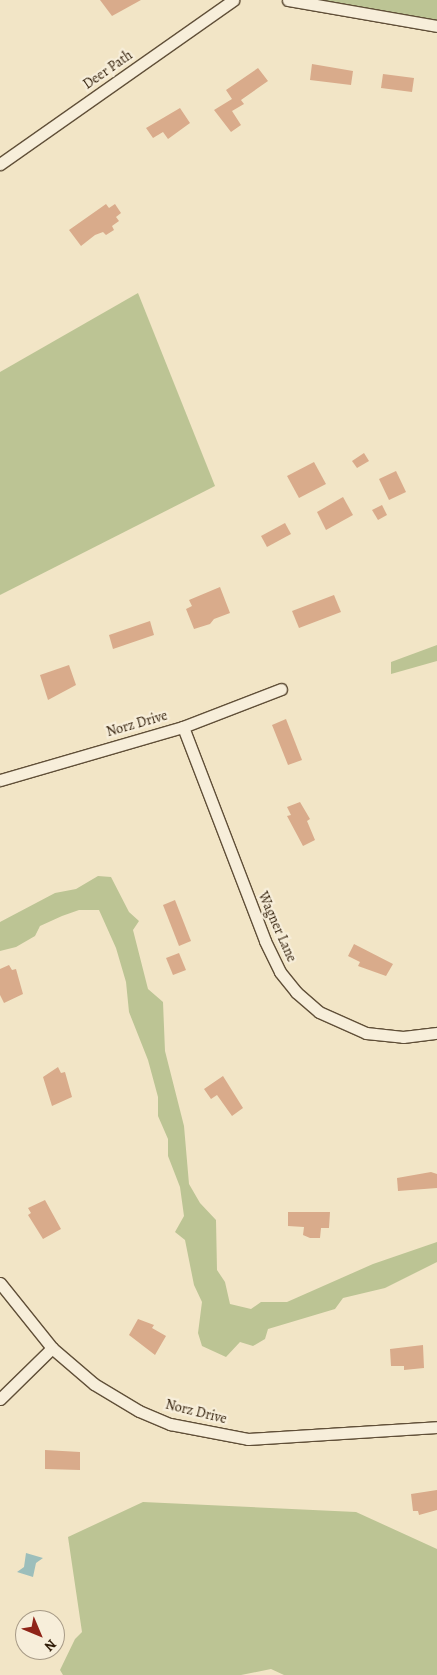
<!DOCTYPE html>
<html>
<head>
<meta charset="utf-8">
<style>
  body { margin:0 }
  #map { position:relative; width:437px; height:1675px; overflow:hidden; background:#f2e5c6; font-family:Alegreya,serif }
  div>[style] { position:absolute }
  .green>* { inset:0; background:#bcc494 }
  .water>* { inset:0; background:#9cbebb }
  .building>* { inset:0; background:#d9ab8b }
  .roads { filter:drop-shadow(1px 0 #604f38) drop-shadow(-1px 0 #604f38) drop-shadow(0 1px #604f38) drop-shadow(0 -1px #604f38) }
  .street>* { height:11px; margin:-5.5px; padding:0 5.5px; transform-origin:5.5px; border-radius:5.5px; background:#f7eeda }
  span { translate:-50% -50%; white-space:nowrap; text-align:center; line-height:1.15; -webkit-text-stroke:4.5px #f7eeda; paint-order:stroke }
  .street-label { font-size:14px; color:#301d08 }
  .north { position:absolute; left:15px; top:1610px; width:50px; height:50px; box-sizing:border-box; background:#f7eeda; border:1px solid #a79a86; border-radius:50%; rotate:135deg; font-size:14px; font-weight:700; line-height:20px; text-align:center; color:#301d08 }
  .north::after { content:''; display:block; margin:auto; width:18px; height:22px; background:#8f2418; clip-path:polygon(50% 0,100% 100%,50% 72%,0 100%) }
</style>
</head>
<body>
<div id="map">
  <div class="green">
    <div style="clip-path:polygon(290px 0,437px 0,437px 25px)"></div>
    <div style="clip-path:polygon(138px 293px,215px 486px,0 595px,0 372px)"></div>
    <div style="clip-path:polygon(437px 645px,437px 661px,391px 674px,391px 662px)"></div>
    <div style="clip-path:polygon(98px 876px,111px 877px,129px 912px,139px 921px,133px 930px,148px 989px,163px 1002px,165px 1051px,184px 1126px,189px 1184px,200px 1203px,216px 1220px,217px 1270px,225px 1282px,230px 1304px,251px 1309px,261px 1302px,287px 1302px,373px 1264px,437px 1242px,437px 1262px,385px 1288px,343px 1298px,335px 1309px,268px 1329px,265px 1339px,253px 1346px,240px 1342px,226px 1357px,202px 1346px,198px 1333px,202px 1302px,194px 1285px,185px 1240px,175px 1232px,184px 1216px,180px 1187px,168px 1156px,168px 1139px,158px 1116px,158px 1097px,148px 1060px,129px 1012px,126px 982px,116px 948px,99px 910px,79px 910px,62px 916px,40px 926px,35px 936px,16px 947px,0 951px,0 922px,55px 893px,76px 889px)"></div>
    <div style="clip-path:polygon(143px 1502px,356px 1512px,437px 1549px,437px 1675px,284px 1675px,271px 1669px,241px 1675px,63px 1675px,60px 1670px,75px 1639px,82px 1632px,68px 1537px)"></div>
  </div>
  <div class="water">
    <div style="clip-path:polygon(26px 1553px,43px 1558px,36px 1563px,33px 1577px,17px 1572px,24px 1567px)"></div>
  </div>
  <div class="building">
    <div style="clip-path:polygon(100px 0,141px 0,112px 16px)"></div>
    <div style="clip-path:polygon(312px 64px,353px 71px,351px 85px,310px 80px)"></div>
    <div style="clip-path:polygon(258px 68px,268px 81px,241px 100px,244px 104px,232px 111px,241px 125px,231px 132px,214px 110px,232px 99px,226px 90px)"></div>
    <div style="clip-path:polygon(383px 74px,414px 78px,412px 92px,381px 88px)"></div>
    <div style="clip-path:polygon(180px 108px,190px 123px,168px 139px,163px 132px,153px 138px,146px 128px)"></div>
    <div style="clip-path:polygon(106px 204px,109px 208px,115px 204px,121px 213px,116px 217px,119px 221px,112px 226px,114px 230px,106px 235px,103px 232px,95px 235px,81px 246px,69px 230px)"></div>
    <div style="clip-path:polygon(364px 453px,369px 461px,357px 468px,352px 461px)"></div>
    <div style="clip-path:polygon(314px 462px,326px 484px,299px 498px,287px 476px)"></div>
    <div style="clip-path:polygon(396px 471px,406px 492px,389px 500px,379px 479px)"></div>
    <div style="clip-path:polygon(343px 497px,353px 515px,326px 530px,317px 512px)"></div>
    <div style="clip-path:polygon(382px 505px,387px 515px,378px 520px,372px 510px)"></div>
    <div style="clip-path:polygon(285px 523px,291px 534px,267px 547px,261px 536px)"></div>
    <div style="clip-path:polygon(220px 587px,230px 613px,214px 619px,210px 624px,194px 629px,186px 609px,192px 606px,189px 600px)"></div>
    <div style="clip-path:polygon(334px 595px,341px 612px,299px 628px,292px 611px)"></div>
    <div style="clip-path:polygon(150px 621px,154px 635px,113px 649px,109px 635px)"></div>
    <div style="clip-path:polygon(69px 665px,76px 685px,48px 700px,40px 675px)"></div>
    <div style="clip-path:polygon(286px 719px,302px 760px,288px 765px,272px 725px)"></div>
    <div style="clip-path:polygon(300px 802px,310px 819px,307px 821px,315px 840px,303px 846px,287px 816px,291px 815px,287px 807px)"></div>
    <div style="clip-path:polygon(175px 900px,191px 941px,179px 946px,163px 905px)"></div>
    <div style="clip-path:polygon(354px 944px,393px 964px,386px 976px,358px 966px,360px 962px,348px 956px)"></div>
    <div style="clip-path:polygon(179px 953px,186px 970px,173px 975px,166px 958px)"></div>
    <div style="clip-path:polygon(9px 965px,12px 970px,16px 969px,23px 994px,4px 1003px,0 995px,0 969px)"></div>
    <div style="clip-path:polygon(58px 1067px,61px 1073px,65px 1072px,72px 1097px,52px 1106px,43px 1077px)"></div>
    <div style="clip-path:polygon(223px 1076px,243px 1108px,232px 1116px,217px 1095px,211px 1099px,204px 1089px)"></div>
    <div style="clip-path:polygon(431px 1172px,437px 1174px,437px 1188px,398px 1191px,397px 1178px)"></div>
    <div style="clip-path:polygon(45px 1200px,61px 1229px,43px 1239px,28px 1215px,31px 1213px,28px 1208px)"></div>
    <div style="clip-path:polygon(288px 1212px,330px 1212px,329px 1228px,321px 1228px,320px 1238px,310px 1238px,303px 1235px,304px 1227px,288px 1226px)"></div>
    <div style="clip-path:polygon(138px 1319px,154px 1325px,152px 1328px,166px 1336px,155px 1355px,129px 1335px)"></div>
    <div style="clip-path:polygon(423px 1345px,424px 1368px,404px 1370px,404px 1366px,391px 1366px,390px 1349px)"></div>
    <div style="clip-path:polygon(45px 1450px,80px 1452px,80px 1470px,45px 1469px)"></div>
    <div style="clip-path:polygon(437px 1490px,437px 1510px,419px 1515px,418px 1511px,413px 1511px,411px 1494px)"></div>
  </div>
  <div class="roads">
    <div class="street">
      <div style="left:288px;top:0;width:151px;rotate:9.9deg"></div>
      <div style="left:0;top:164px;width:285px;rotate:-35.1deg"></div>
      <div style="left:183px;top:727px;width:229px;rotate:69deg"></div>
      <div style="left:265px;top:941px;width:34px;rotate:64deg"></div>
      <div style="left:280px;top:972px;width:26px;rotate:51deg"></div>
      <div style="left:296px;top:992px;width:30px;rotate:41deg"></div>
      <div style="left:319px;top:1012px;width:51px;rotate:24.1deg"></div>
      <div style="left:366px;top:1033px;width:37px;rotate:6deg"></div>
      <div style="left:403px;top:1037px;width:34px;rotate:-7deg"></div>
      <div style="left:0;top:780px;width:191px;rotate:-16.2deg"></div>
      <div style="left:183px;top:727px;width:105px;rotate:-21.2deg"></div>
      <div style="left:0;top:1283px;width:83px;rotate:51.3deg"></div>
      <div style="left:52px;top:1348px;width:55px;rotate:40.6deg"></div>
      <div style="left:94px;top:1384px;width:52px;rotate:31deg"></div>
      <div style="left:139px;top:1411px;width:34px;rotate:23deg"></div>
      <div style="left:170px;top:1424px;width:79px;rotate:10.9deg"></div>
      <div style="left:248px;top:1439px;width:189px;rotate:-3.6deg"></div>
      <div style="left:0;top:1399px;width:73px;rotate:-44.4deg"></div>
    </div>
  </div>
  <div class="street-label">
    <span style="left:108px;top:70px;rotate:-35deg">Deer Path</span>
    <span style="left:137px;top:724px;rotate:-16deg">Norz Drive</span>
    <span style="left:277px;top:927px;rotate:66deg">Wagner Lane</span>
    <span style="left:196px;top:1412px;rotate:14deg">Norz Drive</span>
  </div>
  <div class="north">N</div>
</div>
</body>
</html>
